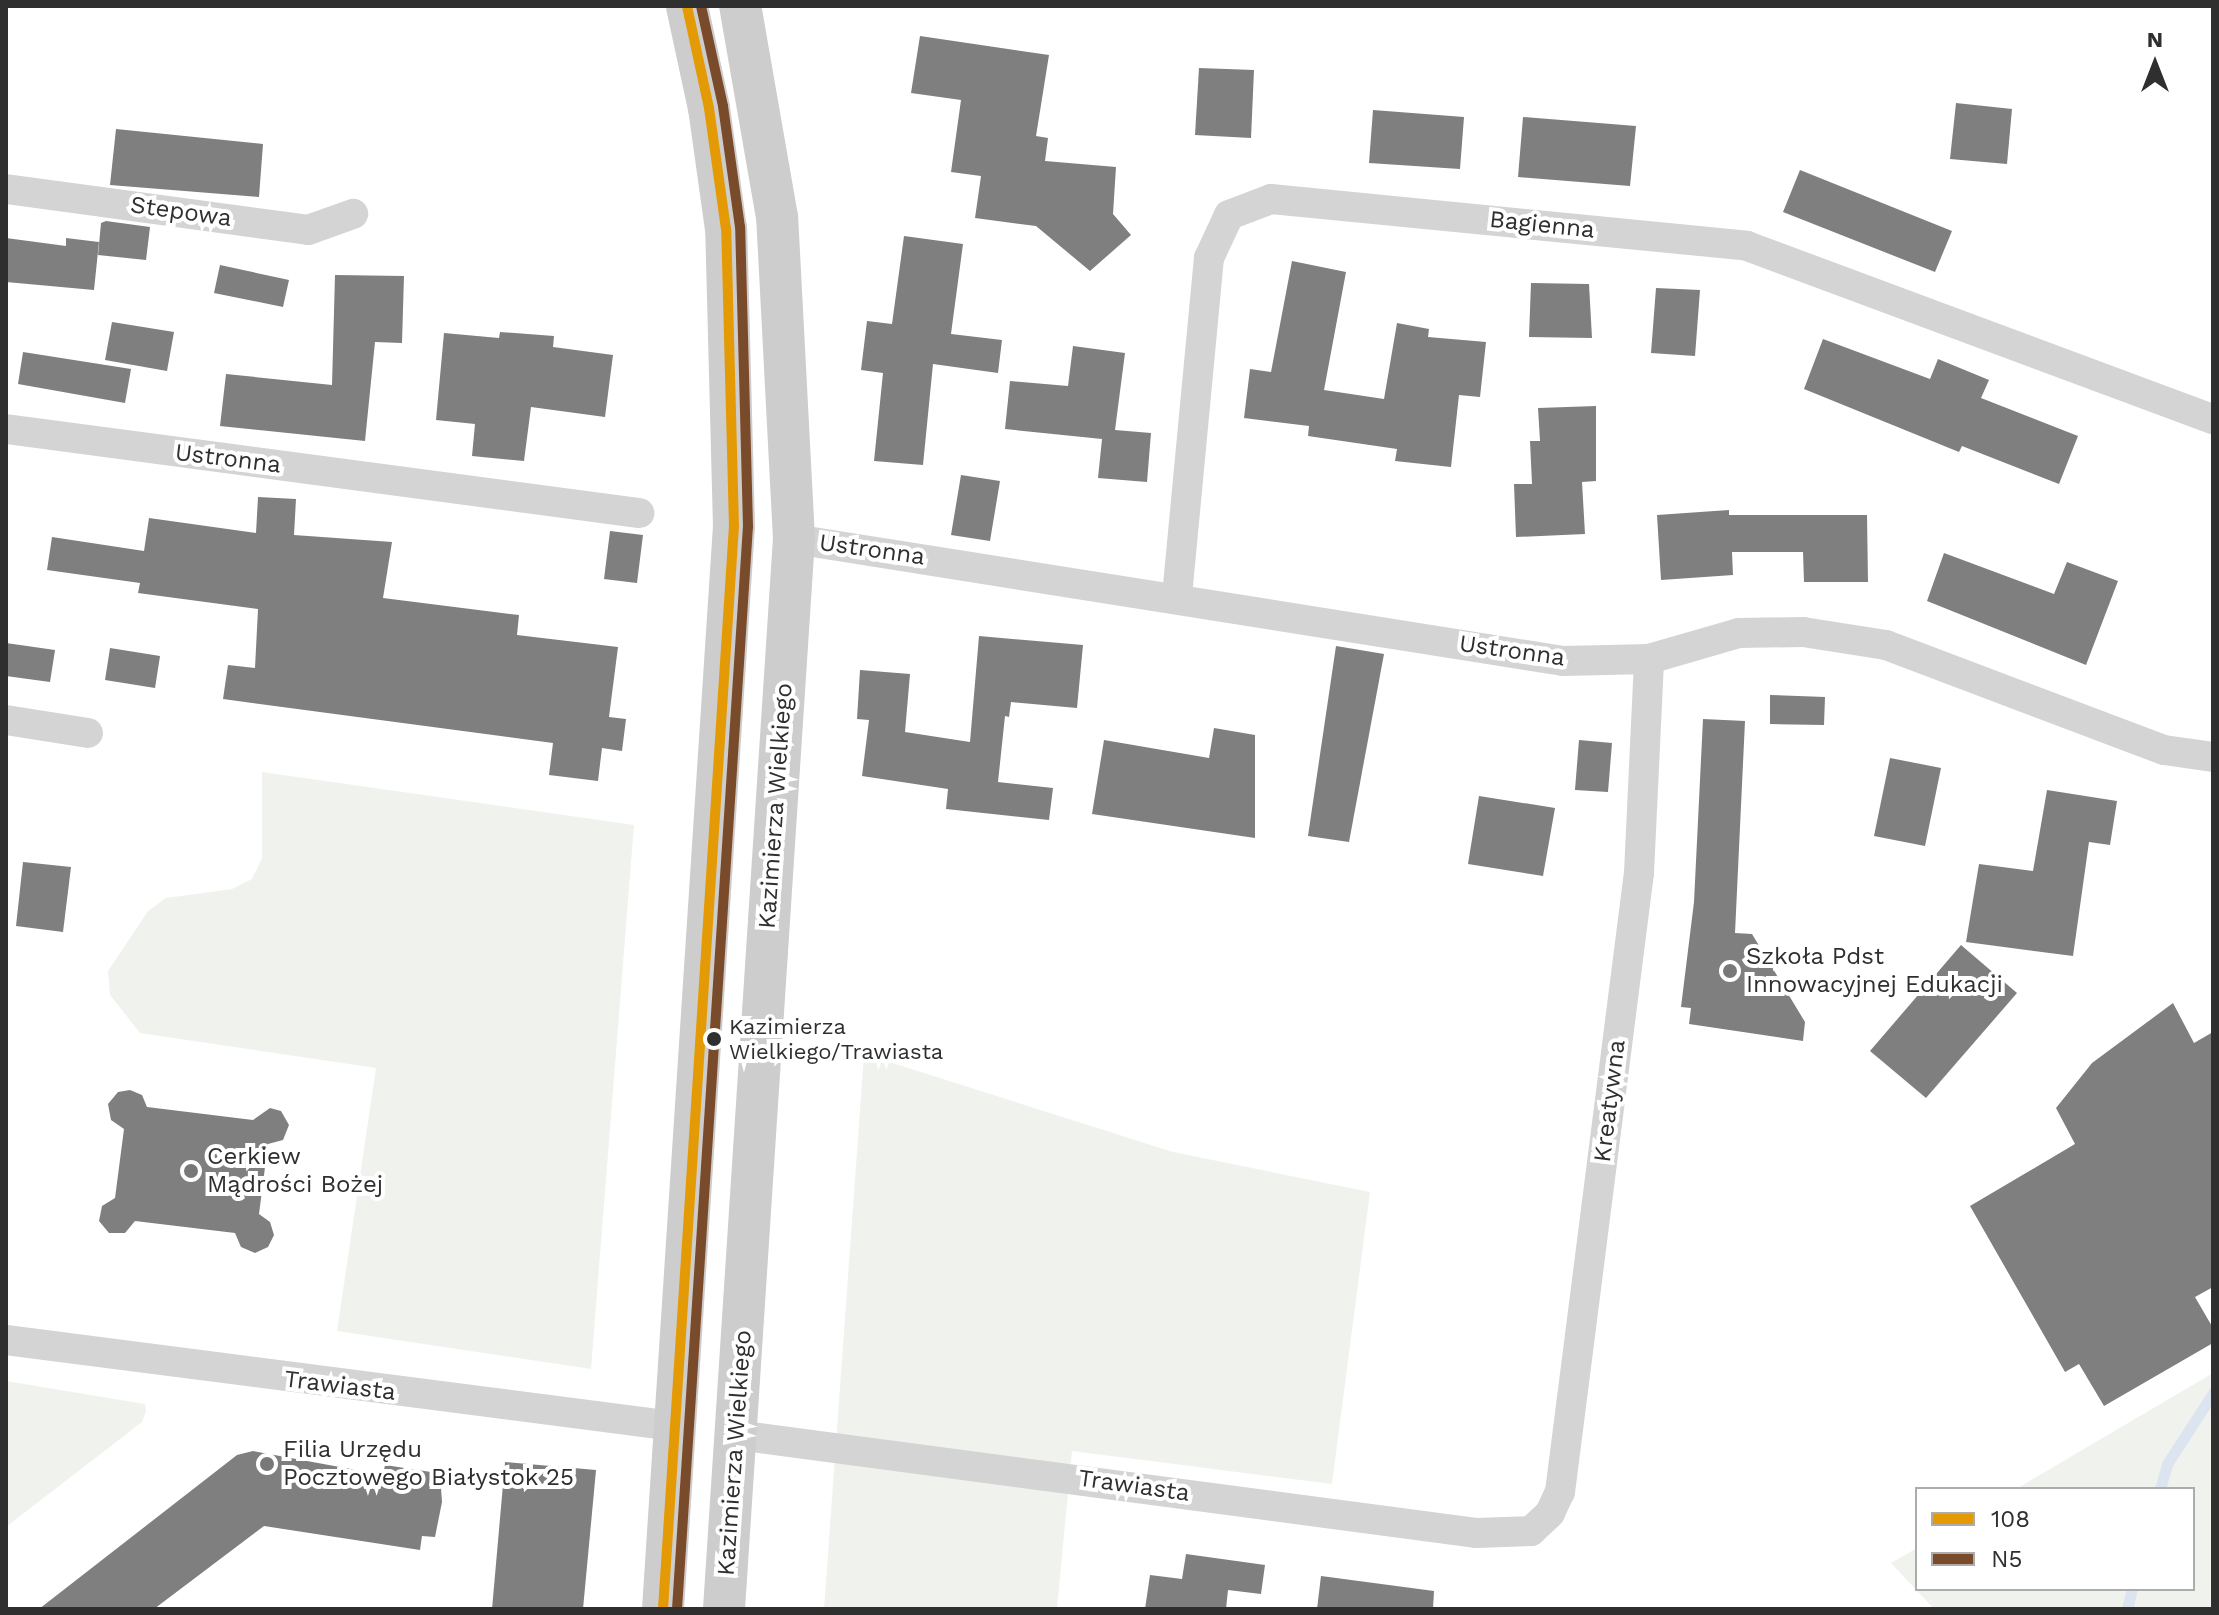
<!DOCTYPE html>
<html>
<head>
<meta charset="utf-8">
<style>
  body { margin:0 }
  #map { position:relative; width:2219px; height:1615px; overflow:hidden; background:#fff; font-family:"Work Sans",sans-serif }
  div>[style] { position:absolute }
  .green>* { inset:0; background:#f0f3ed }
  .stream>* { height:11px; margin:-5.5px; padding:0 5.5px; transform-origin:5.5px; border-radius:5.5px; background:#dce4ef }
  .building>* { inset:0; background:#7f7f7f }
  .minor>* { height:30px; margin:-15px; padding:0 15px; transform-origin:15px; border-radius:15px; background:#d4d4d4 }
  .secondary>* { height:42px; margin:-21px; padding:0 21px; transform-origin:21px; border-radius:21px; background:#cdcdcd }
  .bus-1>* { height:10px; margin:-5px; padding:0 5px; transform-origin:5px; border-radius:5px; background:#e39a05 }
  .bus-2>* { height:10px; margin:-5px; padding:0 5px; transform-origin:5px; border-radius:5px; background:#7a4b2a }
  .dots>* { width:22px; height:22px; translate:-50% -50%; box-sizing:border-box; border:4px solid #fff; border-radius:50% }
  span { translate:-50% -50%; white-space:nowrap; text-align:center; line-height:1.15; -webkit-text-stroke:8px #fff; paint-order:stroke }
  .bus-label { font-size:22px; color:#2f2f2f }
  .left { translate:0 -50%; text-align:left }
  .street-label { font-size:24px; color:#2f2f2f }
  .poi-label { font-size:24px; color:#2f2f2f }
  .frame { position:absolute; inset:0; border:8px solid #2f2f2f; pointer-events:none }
  .legend { position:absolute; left:1915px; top:1487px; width:280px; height:104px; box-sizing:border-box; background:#fff; border:2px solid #acacac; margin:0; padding:10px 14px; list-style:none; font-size:24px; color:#2f2f2f }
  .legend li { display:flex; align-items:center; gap:16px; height:40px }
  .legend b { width:40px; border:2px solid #acacac }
  .north { position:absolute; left:2115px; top:24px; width:80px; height:80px; -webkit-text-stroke:6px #fff; paint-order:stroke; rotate:0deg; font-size:22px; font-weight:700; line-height:32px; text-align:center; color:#2f2f2f }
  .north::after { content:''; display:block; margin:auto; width:28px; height:36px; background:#2f2f2f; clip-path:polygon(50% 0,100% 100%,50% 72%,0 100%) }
</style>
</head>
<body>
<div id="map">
  <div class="green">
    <div style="clip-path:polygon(262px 772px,634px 825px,591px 1369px,337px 1331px,376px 1068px,140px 1033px,110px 995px,108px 971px,148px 911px,166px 898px,232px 889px,252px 879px,262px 858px)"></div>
    <div style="clip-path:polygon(864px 1054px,1173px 1152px,1370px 1192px,1332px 1484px,1072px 1451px,1057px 1609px,824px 1609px)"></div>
    <div style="clip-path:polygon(2213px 1373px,2213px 1609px,1934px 1609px,1891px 1563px,1917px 1548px,1917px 1589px,2193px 1589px,2193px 1489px,2016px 1489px)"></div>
    <div style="clip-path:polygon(6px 1381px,145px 1404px,146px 1411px,142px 1422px,6px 1527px)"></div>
  </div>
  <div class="stream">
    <div style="left:2160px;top:1489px;width:26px;rotate:-74deg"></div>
    <div style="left:2167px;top:1464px;width:85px;rotate:-57.1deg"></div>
    <div style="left:2127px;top:1609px;width:21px;rotate:-76deg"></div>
  </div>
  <div class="building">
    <div style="clip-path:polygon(920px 36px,1049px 55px,1036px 136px,1048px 138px,1045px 161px,1116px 167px,1113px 214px,1131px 235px,1090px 271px,1036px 226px,975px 218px,981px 176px,951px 172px,961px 100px,911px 93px)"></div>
    <div style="clip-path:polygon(1199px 68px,1254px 70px,1251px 138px,1195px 135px)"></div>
    <div style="clip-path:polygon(1956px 103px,2012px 109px,2007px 164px,1950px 159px)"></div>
    <div style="clip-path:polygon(1373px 110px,1464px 117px,1460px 169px,1369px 163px)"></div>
    <div style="clip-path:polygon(1523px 117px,1636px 126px,1630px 186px,1518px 177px)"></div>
    <div style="clip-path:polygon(116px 129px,263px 144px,259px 197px,110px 185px)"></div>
    <div style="clip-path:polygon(1800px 170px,1952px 231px,1935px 272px,1783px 212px)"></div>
    <div style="clip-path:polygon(106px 221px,150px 227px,146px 260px,98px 255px,101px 223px)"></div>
    <div style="clip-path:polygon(904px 236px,963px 244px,951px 334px,1002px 340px,998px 373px,933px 364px,923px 465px,874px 461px,883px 373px,861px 370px,867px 321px,892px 324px)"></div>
    <div style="clip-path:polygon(6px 238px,66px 246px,66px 238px,99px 242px,94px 290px,6px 282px)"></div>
    <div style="clip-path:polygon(1292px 261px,1346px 272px,1324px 390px,1384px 399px,1397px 323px,1429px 329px,1428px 337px,1486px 342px,1480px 397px,1459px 395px,1451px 467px,1395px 461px,1397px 449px,1308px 436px,1309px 426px,1244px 418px,1250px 369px,1271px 372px)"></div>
    <div style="clip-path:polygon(220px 265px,289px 280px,283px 307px,214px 293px)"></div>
    <div style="clip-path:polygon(335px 275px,404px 276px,402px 343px,375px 342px,365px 441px,220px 426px,226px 374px,332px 385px)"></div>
    <div style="clip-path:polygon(1531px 283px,1589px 284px,1592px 338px,1529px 337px)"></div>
    <div style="clip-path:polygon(1656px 288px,1700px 290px,1695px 356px,1651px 353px)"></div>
    <div style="clip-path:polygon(112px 322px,174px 332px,167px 371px,105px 360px)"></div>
    <div style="clip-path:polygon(500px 332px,554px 336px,553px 347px,613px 355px,605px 417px,531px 407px,524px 461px,472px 456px,475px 424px,436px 420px,444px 333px,499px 338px)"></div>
    <div style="clip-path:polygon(1823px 339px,1930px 379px,1938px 359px,1989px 380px,1981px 398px,2078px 436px,2059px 484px,1962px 446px,1959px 452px,1804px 389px)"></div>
    <div style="clip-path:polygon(1073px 346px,1125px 353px,1115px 430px,1151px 433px,1147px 482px,1098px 478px,1102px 439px,1005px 429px,1010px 381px,1068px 386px)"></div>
    <div style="clip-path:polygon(23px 352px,131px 369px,125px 403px,18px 384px)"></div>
    <div style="clip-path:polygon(1596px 406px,1596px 481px,1582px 482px,1585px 534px,1516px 537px,1514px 484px,1532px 484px,1530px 441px,1540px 441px,1538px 408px)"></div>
    <div style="clip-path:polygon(961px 475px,1000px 481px,990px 541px,951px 535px)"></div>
    <div style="clip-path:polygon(258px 497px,296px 499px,294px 535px,392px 542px,383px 598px,519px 615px,517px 635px,618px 647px,609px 717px,626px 719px,622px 751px,602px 748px,598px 781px,549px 775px,553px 743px,223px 699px,228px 665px,255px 668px,258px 609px,138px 593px,140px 583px,47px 570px,52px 537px,144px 551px,149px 518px,256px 533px)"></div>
    <div style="clip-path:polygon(1729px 510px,1729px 515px,1867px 515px,1868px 582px,1804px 582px,1803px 552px,1732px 552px,1733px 575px,1661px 580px,1657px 515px)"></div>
    <div style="clip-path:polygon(610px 531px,643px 535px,637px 583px,604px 579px)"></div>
    <div style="clip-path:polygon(1944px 553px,2054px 594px,2067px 562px,2118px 581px,2086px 665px,1927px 601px)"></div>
    <div style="clip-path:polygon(979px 636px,1083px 645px,1077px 708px,1011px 702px,1009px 717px,1005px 716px,998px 782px,1053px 788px,1049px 820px,946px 809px,948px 789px,862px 776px,869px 720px,857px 719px,860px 670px,910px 674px,905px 732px,970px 742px)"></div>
    <div style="clip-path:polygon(6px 643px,55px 650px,50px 682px,6px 676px)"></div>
    <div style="clip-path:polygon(1336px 646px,1384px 654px,1349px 842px,1308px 836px)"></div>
    <div style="clip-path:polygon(110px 648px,160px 656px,155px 688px,105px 680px)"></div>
    <div style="clip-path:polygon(1770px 695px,1825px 697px,1824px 725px,1770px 724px)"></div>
    <div style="clip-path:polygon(1703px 719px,1745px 721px,1735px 933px,1752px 934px,1805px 1022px,1803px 1041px,1689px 1024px,1691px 1008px,1681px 1007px,1694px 902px)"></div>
    <div style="clip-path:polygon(1214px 728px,1255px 735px,1255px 838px,1092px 814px,1104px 740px,1209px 758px)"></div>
    <div style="clip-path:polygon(1579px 740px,1612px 743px,1608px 792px,1575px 790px)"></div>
    <div style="clip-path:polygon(1890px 758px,1941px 768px,1925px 846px,1874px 836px)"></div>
    <div style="clip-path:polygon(2047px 790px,2117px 801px,2110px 845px,2089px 842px,2073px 956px,1966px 942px,1979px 864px,2033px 871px)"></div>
    <div style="clip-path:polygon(1479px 796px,1555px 808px,1543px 876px,1468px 864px)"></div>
    <div style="clip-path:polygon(23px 862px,71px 867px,63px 932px,16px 926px)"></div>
    <div style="clip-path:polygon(1961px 945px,2017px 993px,1926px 1098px,1870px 1051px)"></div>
    <div style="clip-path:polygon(2173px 1003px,2194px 1043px,2213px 1032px,2213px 1287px,2195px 1297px,2213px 1328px,2213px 1343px,2104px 1406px,2079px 1364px,2065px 1372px,1970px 1206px,2075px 1144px,2056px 1108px,2092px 1063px)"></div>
    <div style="clip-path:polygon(130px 1090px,142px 1095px,147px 1107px,253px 1120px,270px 1108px,281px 1111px,289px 1125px,283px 1140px,268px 1144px,259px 1214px,270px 1222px,274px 1235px,268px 1247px,255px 1253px,241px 1247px,235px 1233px,135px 1221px,125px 1233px,109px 1233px,99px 1221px,102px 1206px,115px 1198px,124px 1129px,111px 1120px,108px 1104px,118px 1092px)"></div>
    <div style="clip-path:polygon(253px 1451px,367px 1472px,384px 1470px,385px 1465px,431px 1472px,429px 1486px,441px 1488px,442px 1502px,435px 1537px,422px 1536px,420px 1550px,264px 1526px,154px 1609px,39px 1609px,237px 1455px)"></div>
    <div style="clip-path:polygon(505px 1462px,596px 1470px,583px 1609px,492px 1609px)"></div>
    <div style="clip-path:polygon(1186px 1554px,1265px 1565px,1261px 1594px,1228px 1590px,1226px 1609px,1145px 1609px,1150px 1575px,1182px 1579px)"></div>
    <div style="clip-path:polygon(1321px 1576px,1434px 1591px,1433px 1609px,1317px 1609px)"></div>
  </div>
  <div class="minor">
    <div style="left:6px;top:189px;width:305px;rotate:7.7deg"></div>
    <div style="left:308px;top:230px;width:48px;rotate:-19.6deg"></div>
    <div style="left:6px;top:429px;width:639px;rotate:7.56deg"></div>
    <div style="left:794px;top:539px;width:779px;rotate:9.01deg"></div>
    <div style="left:1563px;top:661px;width:86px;rotate:-1.3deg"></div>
    <div style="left:1649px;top:659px;width:94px;rotate:-16.1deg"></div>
    <div style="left:1739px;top:633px;width:64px;rotate:-0.9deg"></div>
    <div style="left:1803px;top:632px;width:84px;rotate:8.9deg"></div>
    <div style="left:1886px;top:645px;width:297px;rotate:20.7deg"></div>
    <div style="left:2164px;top:750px;width:49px;rotate:8.1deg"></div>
    <div style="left:1177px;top:596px;width:340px;rotate:-84.6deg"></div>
    <div style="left:1209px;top:258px;width:47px;rotate:-65.1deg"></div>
    <div style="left:1229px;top:215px;width:45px;rotate:-20.9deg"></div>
    <div style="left:1271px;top:199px;width:478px;rotate:5.6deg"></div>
    <div style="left:1747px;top:246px;width:497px;rotate:20.4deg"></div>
    <div style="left:6px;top:720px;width:83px;rotate:9deg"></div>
    <div style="left:6px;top:1340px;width:674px;rotate:7.34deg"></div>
    <div style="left:736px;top:1435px;width:746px;rotate:7.54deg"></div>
    <div style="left:1476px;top:1533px;width:55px;rotate:-2.1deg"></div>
    <div style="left:1531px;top:1531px;width:26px;rotate:-43deg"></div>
    <div style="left:1550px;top:1513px;width:23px;rotate:-65deg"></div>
    <div style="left:1560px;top:1492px;width:624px;rotate:-82.73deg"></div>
    <div style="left:1639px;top:873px;width:214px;rotate:-87.3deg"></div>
  </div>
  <div class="secondary">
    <div style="left:663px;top:1609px;width:1084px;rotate:-86.25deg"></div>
    <div style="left:734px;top:527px;width:298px;rotate:-91.5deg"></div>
    <div style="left:726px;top:229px;width:122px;rotate:-98deg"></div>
    <div style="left:709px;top:108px;width:104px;rotate:-102.2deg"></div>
    <div style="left:724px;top:1609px;width:1072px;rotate:-86.26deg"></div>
    <div style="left:794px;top:539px;width:322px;rotate:-93deg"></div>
    <div style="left:777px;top:217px;width:214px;rotate:-99.9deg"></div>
  </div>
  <div class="bus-1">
    <div style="left:663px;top:1609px;width:1084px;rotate:-86.25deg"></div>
    <div style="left:734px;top:527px;width:298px;rotate:-91.5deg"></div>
    <div style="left:726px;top:229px;width:122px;rotate:-98deg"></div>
    <div style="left:709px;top:108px;width:104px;rotate:-102.2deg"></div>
  </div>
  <div class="bus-2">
    <div style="left:677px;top:1609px;width:1084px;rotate:-86.25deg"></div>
    <div style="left:748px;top:527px;width:300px;rotate:-91.5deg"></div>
    <div style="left:740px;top:227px;width:122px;rotate:-98deg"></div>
    <div style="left:723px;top:106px;width:102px;rotate:-102.4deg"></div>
  </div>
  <div class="dots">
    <div style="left:1730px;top:971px;background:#787878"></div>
    <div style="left:714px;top:1039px;background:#2f2f2f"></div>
    <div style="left:191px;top:1171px;background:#787878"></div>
    <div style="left:267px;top:1464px;background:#787878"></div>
  </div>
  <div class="bus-label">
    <span class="left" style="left:729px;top:1039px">Kazimierza<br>Wielkiego/Trawiasta</span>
  </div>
  <div class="street-label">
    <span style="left:181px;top:212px;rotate:8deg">Stepowa</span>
    <span style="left:1542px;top:225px;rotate:6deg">Bagienna</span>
    <span style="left:228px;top:459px;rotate:7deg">Ustronna</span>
    <span style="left:872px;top:550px;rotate:8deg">Ustronna</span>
    <span style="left:1512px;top:651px;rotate:8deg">Ustronna</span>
    <span style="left:776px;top:806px;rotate:-86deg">Kazimierza Wielkiego</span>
    <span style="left:1610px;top:1101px;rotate:-83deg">Kreatywna</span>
    <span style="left:340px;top:1386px;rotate:7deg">Trawiasta</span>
    <span style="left:735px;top:1453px;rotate:-86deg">Kazimierza Wielkiego</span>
    <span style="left:1134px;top:1486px;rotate:8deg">Trawiasta</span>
  </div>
  <div class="poi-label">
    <span class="left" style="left:1746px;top:971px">Szkoła Pdst<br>Innowacyjnej Edukacji</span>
    <span class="left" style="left:207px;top:1171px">Cerkiew<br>Mądrości Bożej</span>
    <span class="left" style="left:283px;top:1464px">Filia Urzędu<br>Pocztowego Białystok 25</span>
  </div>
  <div class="frame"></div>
  <ul class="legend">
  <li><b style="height:10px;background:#e39a05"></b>108</li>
  <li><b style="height:10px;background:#7a4b2a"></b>N5</li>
  </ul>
  <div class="north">N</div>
</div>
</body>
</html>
